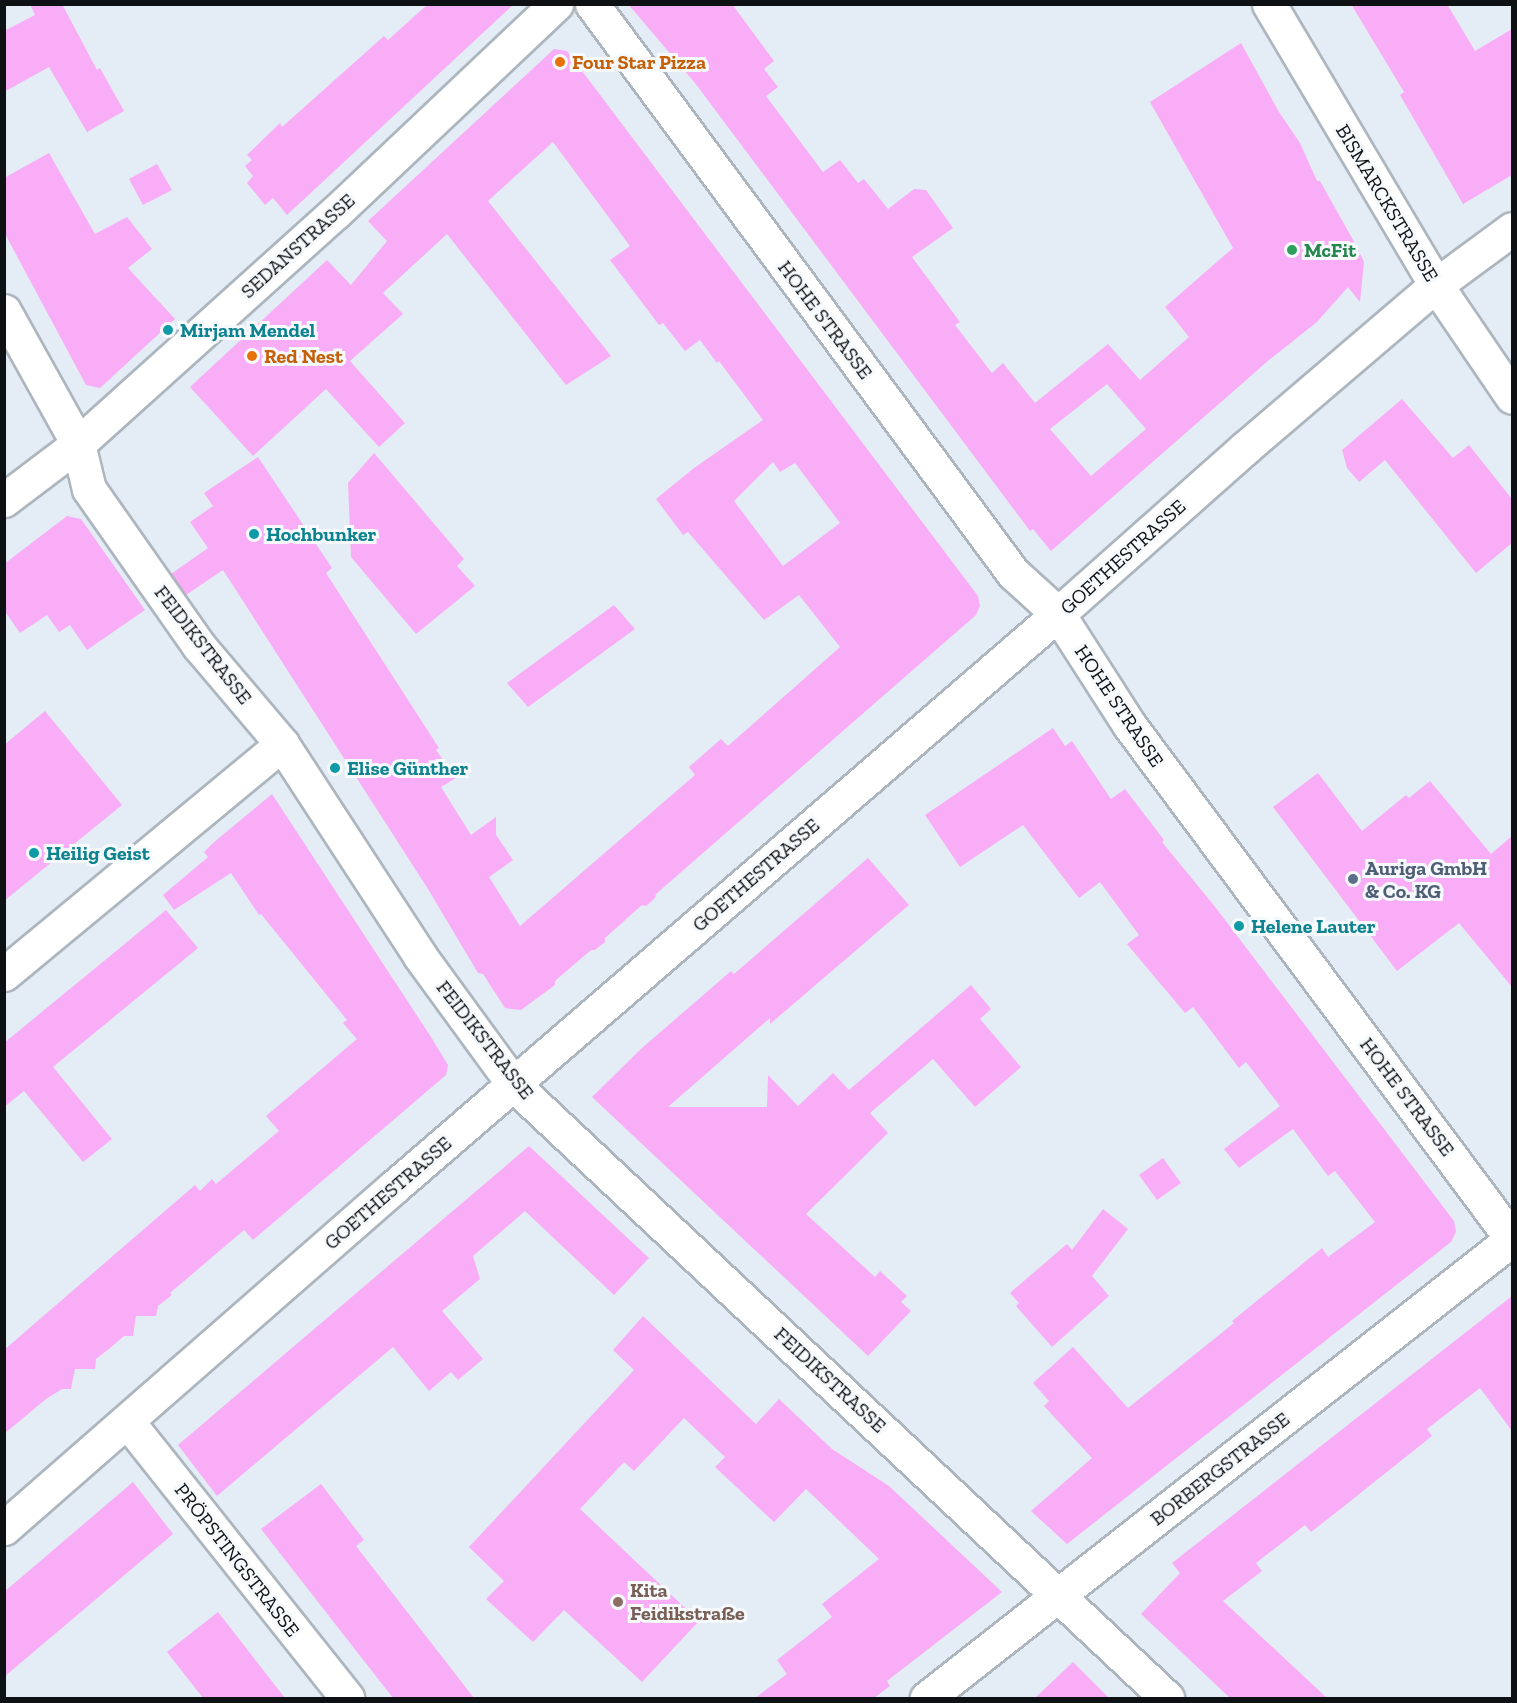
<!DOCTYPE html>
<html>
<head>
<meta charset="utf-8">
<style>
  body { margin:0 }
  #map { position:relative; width:1517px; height:1703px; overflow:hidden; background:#e4edf6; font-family:"Zilla Slab",serif }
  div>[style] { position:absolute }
  .building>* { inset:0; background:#f8adf6 }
  .roads { filter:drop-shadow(2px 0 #adb6be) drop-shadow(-2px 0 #adb6be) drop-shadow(0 2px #adb6be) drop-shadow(0 -2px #adb6be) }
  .minor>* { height:33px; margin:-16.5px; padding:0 16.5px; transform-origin:16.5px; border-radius:16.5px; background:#fff }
  .major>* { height:33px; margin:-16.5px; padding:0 16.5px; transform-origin:16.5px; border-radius:16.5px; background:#fff }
  .dots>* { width:16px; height:16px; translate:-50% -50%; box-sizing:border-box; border:3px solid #f6fafd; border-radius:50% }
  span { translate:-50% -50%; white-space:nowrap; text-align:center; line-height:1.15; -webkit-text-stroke:6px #f6fafd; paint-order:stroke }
  .food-label { font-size:20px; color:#c56008; font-weight:700 }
  .left { translate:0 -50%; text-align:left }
  .street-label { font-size:20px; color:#0e1114 }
  .leisure-label { font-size:20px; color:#27864d; font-weight:700 }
  .culture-label { font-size:20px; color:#0d838f; font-weight:700 }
  .service-label { font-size:20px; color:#4e5e75; font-weight:700 }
  .education-label { font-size:20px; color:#785e54; font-weight:700 }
  .frame { position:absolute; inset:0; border:6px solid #0e1114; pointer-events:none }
</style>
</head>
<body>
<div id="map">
  <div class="building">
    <div style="clip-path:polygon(30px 4px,62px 4px,97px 70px,100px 68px,124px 111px,87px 132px,49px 67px,4px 92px,4px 31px,35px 15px)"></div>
    <div style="clip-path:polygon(428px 4px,514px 4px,287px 215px,273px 198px,265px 205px,247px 183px,253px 176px,245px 166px,252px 160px,247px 155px,280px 123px,282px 127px,384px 36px,388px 40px)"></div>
    <div style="clip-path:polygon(evenodd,628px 4px,732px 4px,774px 61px,764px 69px,778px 87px,766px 96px,823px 172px,840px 160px,858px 183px,864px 179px,888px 209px,914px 189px,926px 190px,953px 228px,912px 257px,960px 322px,955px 325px,992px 373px,1003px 363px,1035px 403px,1108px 344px,1140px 380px,1189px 337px,1165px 307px,1233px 248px,1150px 102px,1241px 43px,1279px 112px,1300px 143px,1317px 181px,1320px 181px,1357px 247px,1364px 262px,1360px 302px,1348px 287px,1317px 322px,1269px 360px,1051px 551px,1033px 529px,1030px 531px,695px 83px,628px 4px,1107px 384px,1146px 429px,1091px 476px,1050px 429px,1107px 384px)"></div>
    <div style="clip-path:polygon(1351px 4px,1447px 4px,1475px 51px,1512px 29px,1512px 175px,1463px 204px,1400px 95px,1404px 92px)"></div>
    <div style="clip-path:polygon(evenodd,554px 49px,567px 51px,978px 596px,980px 606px,976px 615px,656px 894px,655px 898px,646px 906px,642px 905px,605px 938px,605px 942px,595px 950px,591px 950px,555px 981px,555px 985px,521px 1010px,505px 1008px,483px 974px,478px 973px,428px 889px,223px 570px,186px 595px,171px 574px,208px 548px,190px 522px,213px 506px,204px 493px,258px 457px,332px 568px,326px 573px,439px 748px,436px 750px,456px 778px,441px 787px,471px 835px,496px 817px,496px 835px,513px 860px,489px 877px,520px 926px,695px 775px,689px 767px,721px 739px,728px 746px,840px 647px,799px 595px,764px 620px,688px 532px,683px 535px,656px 499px,694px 468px,763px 420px,719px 361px,717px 363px,700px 340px,685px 351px,663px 323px,659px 325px,610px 260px,630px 246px,553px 142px,488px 201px,611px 356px,566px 385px,447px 234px,383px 293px,403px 314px,350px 361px,405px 423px,379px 447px,326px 389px,253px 456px,190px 387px,327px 260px,351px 285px,387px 241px,368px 221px,554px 49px,773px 462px,780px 472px,795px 463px,840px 523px,783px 566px,734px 501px,773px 462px)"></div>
    <div style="clip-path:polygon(49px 153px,95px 234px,127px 217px,152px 249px,128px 268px,175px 319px,100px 388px,86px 385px,4px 232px,4px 178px)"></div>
    <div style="clip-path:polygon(157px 164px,172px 190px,143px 205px,129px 179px)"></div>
    <div style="clip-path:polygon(1402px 399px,1453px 458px,1469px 445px,1512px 499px,1512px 543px,1476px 573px,1385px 460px,1359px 482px,1347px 468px,1342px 450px)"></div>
    <div style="clip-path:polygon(374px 453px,464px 559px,457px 566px,475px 586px,416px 634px,351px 557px,348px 483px)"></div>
    <div style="clip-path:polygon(67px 516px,81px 519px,145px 610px,87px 650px,70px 625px,59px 632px,47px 615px,20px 633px,4px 610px,4px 564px)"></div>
    <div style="clip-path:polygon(614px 605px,635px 629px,528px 707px,507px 683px)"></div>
    <div style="clip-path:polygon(45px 711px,122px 805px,4px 901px,4px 745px)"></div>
    <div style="clip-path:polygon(1053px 728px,1065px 746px,1072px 741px,1111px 799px,1125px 789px,1164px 840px,1162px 842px,1216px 908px,1454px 1221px,1456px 1232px,1451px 1242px,1067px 1544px,1031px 1511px,1092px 1458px,1044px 1406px,1049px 1401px,1033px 1383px,1073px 1347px,1128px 1408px,1234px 1323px,1232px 1321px,1322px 1248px,1328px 1257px,1375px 1222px,1335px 1171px,1328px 1176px,1293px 1129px,1239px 1168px,1224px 1149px,1280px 1106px,1246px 1062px,1239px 1068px,1193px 1007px,1185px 1013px,1127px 944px,1139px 935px,1100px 882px,1079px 898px,1023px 825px,960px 867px,925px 815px)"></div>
    <div style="clip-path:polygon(1318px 773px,1362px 831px,1406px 795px,1409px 798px,1430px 781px,1491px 854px,1512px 836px,1512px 987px,1459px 923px,1397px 971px,1273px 807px)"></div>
    <div style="clip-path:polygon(272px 794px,431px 1037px,448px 1065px,446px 1075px,253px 1240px,244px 1230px,170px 1293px,172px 1295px,158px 1306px,156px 1316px,136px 1316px,133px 1336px,124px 1336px,110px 1348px,96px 1359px,95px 1369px,75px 1369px,71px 1389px,62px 1389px,46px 1399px,4px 1434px,4px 1350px,195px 1185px,200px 1191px,212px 1179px,216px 1184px,279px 1131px,266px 1116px,357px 1039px,343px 1023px,347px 1020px,261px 914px,259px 915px,231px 873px,174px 910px,163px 895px,208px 857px,204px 852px,213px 843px)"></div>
    <div style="clip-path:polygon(868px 858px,909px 905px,770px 1024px,770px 1018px,668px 1107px,767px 1107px,768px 1075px,798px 1106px,833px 1073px,849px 1090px,971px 985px,991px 1009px,980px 1019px,1021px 1067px,975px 1107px,933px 1059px,870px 1113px,888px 1133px,806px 1214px,875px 1277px,880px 1271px,907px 1296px,901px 1302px,911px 1311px,868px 1356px,592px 1097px,642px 1048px,731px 971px,734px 974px)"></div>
    <div style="clip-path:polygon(166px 910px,198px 948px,53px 1067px,112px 1139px,83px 1162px,24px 1091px,4px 1107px,4px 1043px)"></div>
    <div style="clip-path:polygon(529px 1146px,649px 1258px,614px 1295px,525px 1211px,473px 1256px,480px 1279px,442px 1311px,483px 1359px,458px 1380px,451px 1372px,429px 1391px,393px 1347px,217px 1496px,178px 1445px)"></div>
    <div style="clip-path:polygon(1163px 1158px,1181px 1183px,1157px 1200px,1139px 1175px)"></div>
    <div style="clip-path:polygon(1103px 1209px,1128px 1229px,1092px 1276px,1109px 1296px,1052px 1347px,1016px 1306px,1019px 1303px,1010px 1293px,1067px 1244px,1072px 1250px)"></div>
    <div style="clip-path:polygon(1512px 1296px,1512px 1431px,1480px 1388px,1427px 1429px,1432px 1436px,1343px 1507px,1311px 1532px,1305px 1525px,1256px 1563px,1262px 1571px,1223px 1601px,1327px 1698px,1230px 1698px,1141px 1614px,1180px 1573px,1172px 1563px)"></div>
    <div style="clip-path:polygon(643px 1316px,756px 1424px,779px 1399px,832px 1449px,889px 1486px,1002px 1592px,887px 1681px,890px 1686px,874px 1698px,755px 1698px,787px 1674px,777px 1660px,832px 1617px,822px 1604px,879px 1559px,806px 1489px,774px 1522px,715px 1467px,725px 1457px,684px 1418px,634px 1471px,624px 1462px,580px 1509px,699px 1621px,642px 1682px,564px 1610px,533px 1642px,486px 1599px,504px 1581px,469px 1547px,634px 1370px,613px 1350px)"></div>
    <div style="clip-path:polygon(133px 1482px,173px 1534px,4px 1677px,4px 1592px)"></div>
    <div style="clip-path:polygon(321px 1484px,364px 1540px,356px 1546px,474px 1698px,393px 1698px,261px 1529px)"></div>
    <div style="clip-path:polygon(218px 1612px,285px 1698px,203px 1698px,167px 1652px)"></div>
    <div style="clip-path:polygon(1073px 1662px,1109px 1698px,1035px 1698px)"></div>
  </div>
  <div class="roads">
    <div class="minor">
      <div style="left:592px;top:4px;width:708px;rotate:53.5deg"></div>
      <div style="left:1013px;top:573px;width:61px;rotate:42.3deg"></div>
      <div style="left:1058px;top:614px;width:133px;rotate:57.3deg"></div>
      <div style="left:1130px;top:726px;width:640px;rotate:53.33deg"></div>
      <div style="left:1512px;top:1239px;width:744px;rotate:141.88deg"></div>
      <div style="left:1269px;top:4px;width:327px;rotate:59.3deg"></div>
      <div style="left:1436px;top:285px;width:135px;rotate:55.8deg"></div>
      <div style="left:4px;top:311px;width:152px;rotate:60.9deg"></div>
      <div style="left:78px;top:444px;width:46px;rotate:76.3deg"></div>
      <div style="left:89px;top:489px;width:192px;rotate:55deg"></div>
      <div style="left:199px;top:646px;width:128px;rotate:49.7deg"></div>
      <div style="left:282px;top:744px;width:253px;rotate:56.9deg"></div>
      <div style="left:420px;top:956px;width:160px;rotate:53.9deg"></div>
      <div style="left:514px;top:1085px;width:896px;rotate:43.19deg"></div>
      <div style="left:4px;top:500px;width:93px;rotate:-37.1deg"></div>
      <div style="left:78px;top:444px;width:347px;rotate:-42deg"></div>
      <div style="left:336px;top:212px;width:303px;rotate:-43.4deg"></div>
      <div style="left:4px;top:974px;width:361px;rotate:-39.6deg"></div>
      <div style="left:127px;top:1421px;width:354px;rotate:51.5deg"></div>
    </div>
    <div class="major">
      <div style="left:4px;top:1528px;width:519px;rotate:-41.18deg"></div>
      <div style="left:395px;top:1186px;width:876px;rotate:-40.79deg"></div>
      <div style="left:1058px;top:614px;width:250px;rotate:-41.6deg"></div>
      <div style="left:1245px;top:448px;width:251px;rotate:-40.5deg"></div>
      <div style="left:1436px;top:285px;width:94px;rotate:-36.4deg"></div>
    </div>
  </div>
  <div class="dots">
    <div style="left:560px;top:62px;background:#e8710a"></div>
    <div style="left:1292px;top:250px;background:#2e9e5b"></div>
    <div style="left:168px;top:330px;background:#0f9aa8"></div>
    <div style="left:252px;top:356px;background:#e8710a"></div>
    <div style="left:254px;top:534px;background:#0f9aa8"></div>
    <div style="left:335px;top:768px;background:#0f9aa8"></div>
    <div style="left:34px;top:853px;background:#0f9aa8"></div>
    <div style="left:1353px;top:879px;background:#5c6f8a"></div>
    <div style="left:1239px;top:926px;background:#0f9aa8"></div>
    <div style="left:618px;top:1602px;background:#8d6e63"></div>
  </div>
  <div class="food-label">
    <span class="left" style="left:572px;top:62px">Four Star Pizza</span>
    <span class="left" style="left:264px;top:356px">Red Nest</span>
  </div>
  <div class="street-label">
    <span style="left:1387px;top:203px;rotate:59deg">BISMARCKSTRASSE</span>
    <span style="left:298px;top:246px;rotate:-42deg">SEDANSTRASSE</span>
    <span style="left:825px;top:320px;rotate:53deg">HOHE STRASSE</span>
    <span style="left:1123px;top:557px;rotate:-42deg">GOETHESTRASSE</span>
    <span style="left:203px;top:645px;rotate:52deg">FEIDIKSTRASSE</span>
    <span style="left:1119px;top:706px;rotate:56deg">HOHE STRASSE</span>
    <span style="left:756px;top:875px;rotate:-41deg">GOETHESTRASSE</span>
    <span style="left:485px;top:1040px;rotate:52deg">FEIDIKSTRASSE</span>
    <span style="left:1407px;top:1097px;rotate:53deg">HOHE STRASSE</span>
    <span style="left:388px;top:1193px;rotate:-41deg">GOETHESTRASSE</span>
    <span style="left:830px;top:1380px;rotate:43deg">FEIDIKSTRASSE</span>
    <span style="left:1220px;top:1469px;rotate:-38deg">BORBERGSTRASSE</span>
    <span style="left:237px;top:1560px;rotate:52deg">PRÖPSTINGSTRASSE</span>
  </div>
  <div class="leisure-label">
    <span class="left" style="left:1304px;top:250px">McFit</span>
  </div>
  <div class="culture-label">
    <span class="left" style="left:180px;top:330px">Mirjam Mendel</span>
    <span class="left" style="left:266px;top:534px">Hochbunker</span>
    <span class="left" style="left:347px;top:768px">Elise Günther</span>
    <span class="left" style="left:46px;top:853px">Heilig Geist</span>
    <span class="left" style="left:1251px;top:926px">Helene Lauter</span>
  </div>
  <div class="service-label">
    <span class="left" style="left:1365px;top:880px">Auriga GmbH<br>&amp; Co. KG</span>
  </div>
  <div class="education-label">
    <span class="left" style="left:630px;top:1602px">Kita<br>Feidikstraße</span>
  </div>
  <div class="frame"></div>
</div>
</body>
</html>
